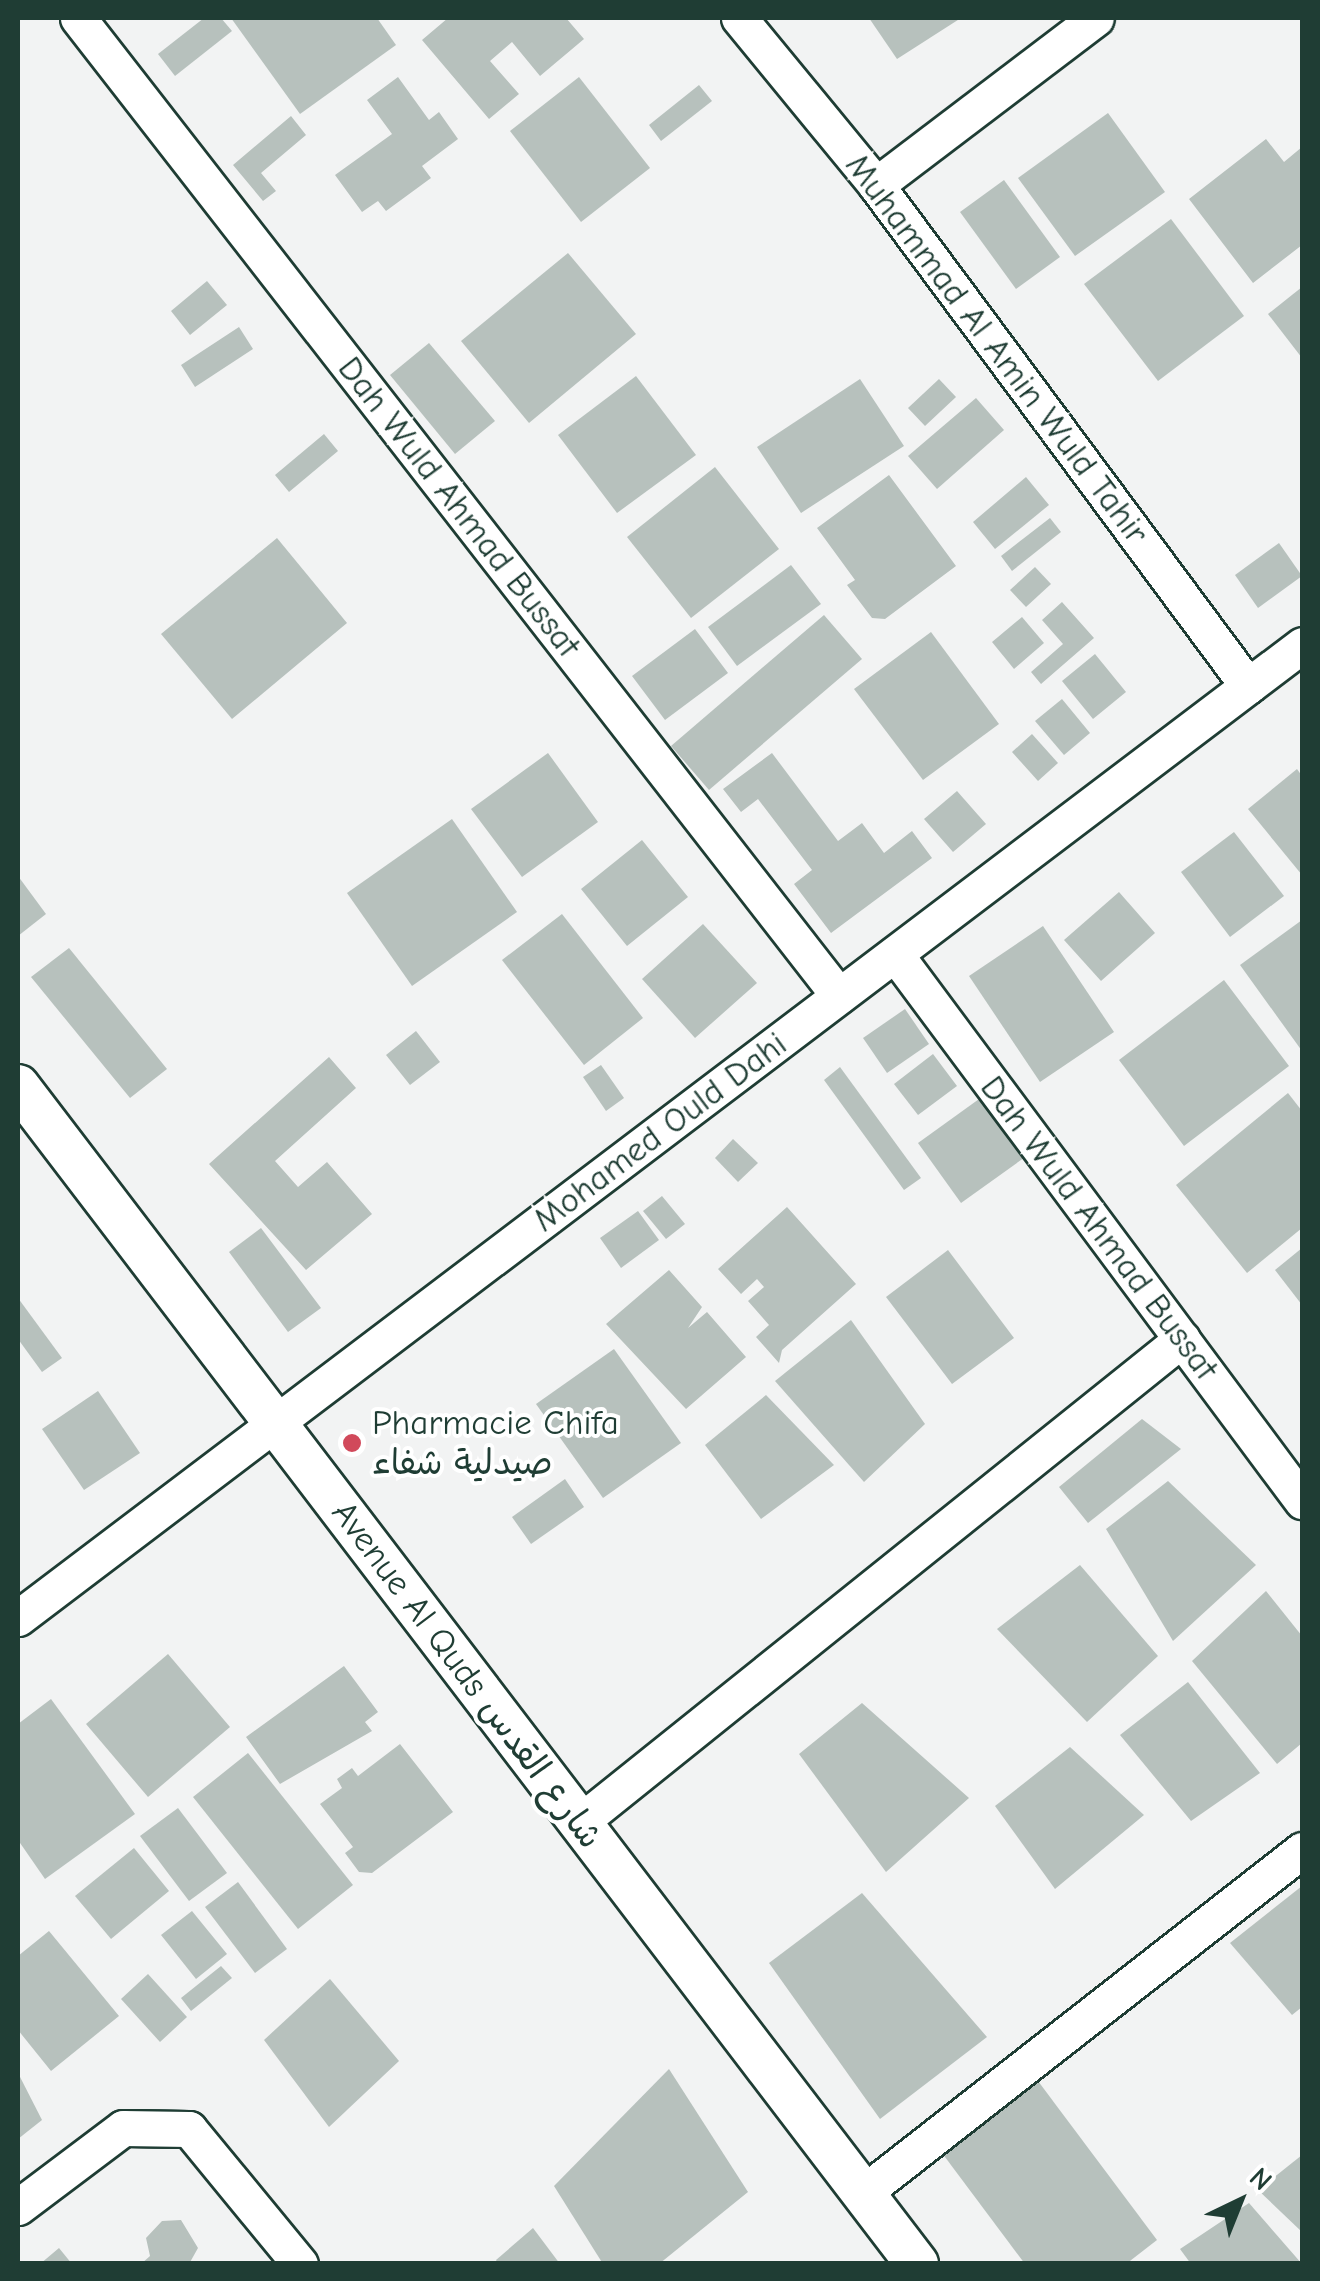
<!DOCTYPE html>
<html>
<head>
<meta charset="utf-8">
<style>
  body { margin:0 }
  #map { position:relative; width:1320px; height:2281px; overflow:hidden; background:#f2f3f3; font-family:"Comic Neue","Playpen Sans Arabic",sans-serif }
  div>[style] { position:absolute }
  .building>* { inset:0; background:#b7c1bd }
  .roads { filter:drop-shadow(2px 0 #1f3d34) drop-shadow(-2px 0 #1f3d34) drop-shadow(0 2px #1f3d34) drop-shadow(0 -2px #1f3d34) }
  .minor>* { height:35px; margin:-17.5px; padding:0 17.5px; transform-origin:17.5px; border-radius:17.5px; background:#fff }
  .tertiary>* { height:42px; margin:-21px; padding:0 21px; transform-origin:21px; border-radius:21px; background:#fff }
  .dots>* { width:28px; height:28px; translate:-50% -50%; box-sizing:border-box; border:5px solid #fff; border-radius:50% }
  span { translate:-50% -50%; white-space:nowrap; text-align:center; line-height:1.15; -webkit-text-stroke:8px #fff; paint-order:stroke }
  .street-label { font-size:35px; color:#1f3d34 }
  .poi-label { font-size:35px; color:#1f3d34 }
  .left { translate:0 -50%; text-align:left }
  .frame { position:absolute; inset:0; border:20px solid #1f3d34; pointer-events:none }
  .north { position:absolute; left:1190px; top:2151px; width:100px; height:100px; -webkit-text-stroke:8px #fff; paint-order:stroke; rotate:43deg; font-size:28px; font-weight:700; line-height:40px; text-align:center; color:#1f3d34 }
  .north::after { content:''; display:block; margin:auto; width:35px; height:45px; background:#1f3d34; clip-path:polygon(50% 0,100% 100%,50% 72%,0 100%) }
</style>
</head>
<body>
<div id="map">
  <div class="building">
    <div style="clip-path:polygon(204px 18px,221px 18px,232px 31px,175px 76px,158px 54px)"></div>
    <div style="clip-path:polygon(231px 18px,377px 18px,396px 45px,300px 114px)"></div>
    <div style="clip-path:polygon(448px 18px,566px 18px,584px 39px,540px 76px,512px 42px,490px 61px,519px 94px,489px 119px,422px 40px)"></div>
    <div style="clip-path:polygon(869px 18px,961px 18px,897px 59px)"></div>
    <div style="clip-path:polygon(398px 77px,429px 120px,439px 112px,458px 139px,422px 166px,431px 178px,386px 211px,378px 201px,362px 212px,335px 175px,392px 134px,367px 100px)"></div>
    <div style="clip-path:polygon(579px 77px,650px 168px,581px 222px,510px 131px)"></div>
    <div style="clip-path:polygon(699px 85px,712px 101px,661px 141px,649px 125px)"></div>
    <div style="clip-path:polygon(1108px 113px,1165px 192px,1075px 256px,1018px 178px)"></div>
    <div style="clip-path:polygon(291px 116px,306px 135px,261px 173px,276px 191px,263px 201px,233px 165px)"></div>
    <div style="clip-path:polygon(1266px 139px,1284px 162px,1302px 147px,1302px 245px,1253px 283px,1189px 199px)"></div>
    <div style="clip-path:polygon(1004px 180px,1060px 257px,1016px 289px,960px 212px)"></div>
    <div style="clip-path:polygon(1171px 219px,1244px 316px,1158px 381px,1084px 284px)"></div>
    <div style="clip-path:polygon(568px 253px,636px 334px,529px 423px,461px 341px)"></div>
    <div style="clip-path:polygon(207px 281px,227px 305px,190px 335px,171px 311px)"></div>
    <div style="clip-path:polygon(1302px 287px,1302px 358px,1268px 314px)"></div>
    <div style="clip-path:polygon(239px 327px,253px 349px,195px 387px,181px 365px)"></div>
    <div style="clip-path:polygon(429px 343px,495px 421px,455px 454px,390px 375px)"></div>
    <div style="clip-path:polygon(636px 376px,696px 455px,617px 513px,558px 435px)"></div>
    <div style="clip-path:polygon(860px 379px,904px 446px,801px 513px,757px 447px)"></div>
    <div style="clip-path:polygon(939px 379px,956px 397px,925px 426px,908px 408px)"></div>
    <div style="clip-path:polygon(976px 398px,1004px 430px,937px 489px,908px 456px)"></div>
    <div style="clip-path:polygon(324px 434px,338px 451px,289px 492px,275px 475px)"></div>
    <div style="clip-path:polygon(715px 467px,779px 549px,691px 618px,627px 537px)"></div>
    <div style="clip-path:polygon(889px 475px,956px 566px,885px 619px,872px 618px,847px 585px,855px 580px,817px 528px)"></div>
    <div style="clip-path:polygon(1026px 477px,1049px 505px,995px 549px,973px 522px)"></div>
    <div style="clip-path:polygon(1050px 518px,1061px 532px,1012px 571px,1001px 556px)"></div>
    <div style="clip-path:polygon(277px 538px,347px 623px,232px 719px,161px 634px)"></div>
    <div style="clip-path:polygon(1279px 543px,1302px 576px,1258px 608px,1235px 575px)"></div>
    <div style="clip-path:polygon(791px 565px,821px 604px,737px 666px,708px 627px)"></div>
    <div style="clip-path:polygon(1035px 567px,1051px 584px,1026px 607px,1010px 590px)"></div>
    <div style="clip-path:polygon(1062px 602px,1094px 638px,1041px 684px,1031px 672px,1063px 644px,1042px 620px)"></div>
    <div style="clip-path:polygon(824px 615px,862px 659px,709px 790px,671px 746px)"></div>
    <div style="clip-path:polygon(1022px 617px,1044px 643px,1014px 669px,992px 642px)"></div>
    <div style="clip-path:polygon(695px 629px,728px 673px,665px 720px,632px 676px)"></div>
    <div style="clip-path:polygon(931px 632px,999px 724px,923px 780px,854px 689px)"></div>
    <div style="clip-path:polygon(1095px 654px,1126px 692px,1093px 719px,1062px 681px)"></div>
    <div style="clip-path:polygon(1062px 699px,1090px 733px,1064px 755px,1035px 721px)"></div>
    <div style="clip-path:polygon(1032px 734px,1058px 763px,1038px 781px,1012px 752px)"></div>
    <div style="clip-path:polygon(548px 753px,598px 822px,522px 877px,471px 809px)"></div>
    <div style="clip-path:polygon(772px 753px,838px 841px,862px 823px,884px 853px,912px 831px,932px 858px,831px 933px,794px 884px,812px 870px,758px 799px,741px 812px,723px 789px)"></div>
    <div style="clip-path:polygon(1297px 769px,1302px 776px,1302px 875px,1248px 809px)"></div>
    <div style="clip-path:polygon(957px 791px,986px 824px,953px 852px,924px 819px)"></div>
    <div style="clip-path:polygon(452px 819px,517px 912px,412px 986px,347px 893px)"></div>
    <div style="clip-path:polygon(1234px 832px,1284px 896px,1230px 937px,1181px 872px)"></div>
    <div style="clip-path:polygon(642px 840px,688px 897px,627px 946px,581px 889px)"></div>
    <div style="clip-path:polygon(18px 876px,46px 914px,18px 936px)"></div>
    <div style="clip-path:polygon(1119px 892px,1155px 933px,1101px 981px,1064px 940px)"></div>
    <div style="clip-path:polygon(562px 914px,643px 1018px,584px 1065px,502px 960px)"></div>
    <div style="clip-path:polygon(1302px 920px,1302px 1051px,1240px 965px)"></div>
    <div style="clip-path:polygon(703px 924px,757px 983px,695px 1038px,642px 979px)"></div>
    <div style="clip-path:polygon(1043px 926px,1114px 1032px,1040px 1082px,969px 976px)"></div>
    <div style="clip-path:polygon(69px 948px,167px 1069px,130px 1098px,31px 977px)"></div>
    <div style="clip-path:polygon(1224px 980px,1289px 1066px,1184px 1146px,1119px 1060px)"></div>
    <div style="clip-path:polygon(905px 1009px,929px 1044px,887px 1073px,863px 1038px)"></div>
    <div style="clip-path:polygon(416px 1031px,440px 1062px,410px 1085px,386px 1055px)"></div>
    <div style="clip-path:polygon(933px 1054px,957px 1086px,918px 1115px,894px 1084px)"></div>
    <div style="clip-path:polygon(329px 1057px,356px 1088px,275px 1161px,298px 1187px,327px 1162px,372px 1214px,306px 1270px,209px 1164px)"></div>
    <div style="clip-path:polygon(601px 1065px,624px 1098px,606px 1111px,583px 1077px)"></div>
    <div style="clip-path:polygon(840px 1067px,921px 1178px,904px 1190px,824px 1080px)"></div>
    <div style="clip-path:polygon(1288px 1093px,1302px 1111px,1302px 1228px,1247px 1273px,1176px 1185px)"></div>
    <div style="clip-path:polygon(986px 1094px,1028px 1155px,961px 1203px,918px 1143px)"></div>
    <div style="clip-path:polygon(733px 1139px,758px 1163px,738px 1182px,715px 1158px)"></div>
    <div style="clip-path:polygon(662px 1196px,685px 1224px,666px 1239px,643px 1211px)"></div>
    <div style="clip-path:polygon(787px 1207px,856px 1284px,782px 1350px,779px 1363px,756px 1337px,769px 1325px,748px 1301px,764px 1287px,757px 1279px,741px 1294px,718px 1269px)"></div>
    <div style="clip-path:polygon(638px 1211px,659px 1240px,621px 1268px,600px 1238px)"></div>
    <div style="clip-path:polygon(261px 1228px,321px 1308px,288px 1332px,229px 1252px)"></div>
    <div style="clip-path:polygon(1302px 1248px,1302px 1305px,1275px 1270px)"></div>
    <div style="clip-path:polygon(948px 1250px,1014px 1338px,952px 1384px,886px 1297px)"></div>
    <div style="clip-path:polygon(669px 1270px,702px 1307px,688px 1328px,707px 1312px,746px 1357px,686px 1409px,606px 1324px)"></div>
    <div style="clip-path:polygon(18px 1298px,62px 1358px,42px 1372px,18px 1339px)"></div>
    <div style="clip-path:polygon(851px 1320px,925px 1424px,864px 1482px,775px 1381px)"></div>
    <div style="clip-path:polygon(614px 1349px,681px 1443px,603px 1498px,536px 1404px)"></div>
    <div style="clip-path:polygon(98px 1391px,140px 1453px,84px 1490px,42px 1429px)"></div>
    <div style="clip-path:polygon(766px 1395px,834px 1465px,761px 1519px,705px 1445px)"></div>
    <div style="clip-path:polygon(1142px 1419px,1181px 1449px,1088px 1523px,1059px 1487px)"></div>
    <div style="clip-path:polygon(565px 1479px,584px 1507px,531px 1544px,512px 1517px)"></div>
    <div style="clip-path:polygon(1168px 1481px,1256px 1565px,1173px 1641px,1106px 1529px)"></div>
    <div style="clip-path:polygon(1080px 1565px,1158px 1656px,1087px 1722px,997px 1629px)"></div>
    <div style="clip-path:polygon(1266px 1591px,1302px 1636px,1302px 1743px,1277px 1764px,1192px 1661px)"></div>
    <div style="clip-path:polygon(168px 1654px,230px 1727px,148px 1797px,86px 1724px)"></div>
    <div style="clip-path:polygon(344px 1666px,378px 1712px,365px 1722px,372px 1731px,280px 1784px,246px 1737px)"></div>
    <div style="clip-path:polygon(1188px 1682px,1260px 1773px,1191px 1821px,1120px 1735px)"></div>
    <div style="clip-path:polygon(51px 1699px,135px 1814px,45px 1879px,18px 1840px,18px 1724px)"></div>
    <div style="clip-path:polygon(862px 1703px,969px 1798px,886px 1872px,799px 1754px)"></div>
    <div style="clip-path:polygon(400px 1744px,453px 1812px,372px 1873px,359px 1872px,345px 1853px,353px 1847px,320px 1804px,342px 1788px,337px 1779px,352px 1768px,358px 1776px)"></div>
    <div style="clip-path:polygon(1070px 1747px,1144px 1815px,1055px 1889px,995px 1806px)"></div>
    <div style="clip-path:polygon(248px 1753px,353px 1885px,298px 1929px,193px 1797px)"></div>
    <div style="clip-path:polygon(178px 1808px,227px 1873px,189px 1901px,140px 1836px)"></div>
    <div style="clip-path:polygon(134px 1848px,169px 1891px,111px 1939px,75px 1896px)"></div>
    <div style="clip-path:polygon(238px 1882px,287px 1949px,255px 1973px,205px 1907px)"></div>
    <div style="clip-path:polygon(1302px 1886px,1302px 2007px,1292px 2015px,1230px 1943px)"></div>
    <div style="clip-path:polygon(862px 1893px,987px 2037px,880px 2119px,769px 1963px)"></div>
    <div style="clip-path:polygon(192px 1911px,227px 1954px,196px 1979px,161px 1935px)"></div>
    <div style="clip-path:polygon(49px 1931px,119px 2016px,51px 2071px,18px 2030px,18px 1956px)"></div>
    <div style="clip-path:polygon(221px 1966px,232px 1978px,191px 2011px,181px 1998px)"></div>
    <div style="clip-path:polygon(148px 1974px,187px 2017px,160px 2042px,121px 1999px)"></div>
    <div style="clip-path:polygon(330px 1979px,399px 2061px,329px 2127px,264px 2040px)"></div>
    <div style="clip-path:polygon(669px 2069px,748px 2192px,659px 2264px,603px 2264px,554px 2186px)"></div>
    <div style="clip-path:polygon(18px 2073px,42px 2120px,18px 2139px)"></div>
    <div style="clip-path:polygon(1038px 2081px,1157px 2240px,1126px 2264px,1025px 2264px,942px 2153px)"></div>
    <div style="clip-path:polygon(1302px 2155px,1302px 2232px,1258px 2190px)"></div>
    <div style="clip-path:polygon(1249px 2203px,1302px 2264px,1191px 2264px,1180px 2249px)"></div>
    <div style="clip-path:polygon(181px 2220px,198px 2248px,189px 2264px,141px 2264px,150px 2256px,146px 2238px,162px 2221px)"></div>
    <div style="clip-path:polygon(533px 2228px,560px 2264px,498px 2264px,496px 2260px)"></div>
    <div style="clip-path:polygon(59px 2248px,72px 2264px,40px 2264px)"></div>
  </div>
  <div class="roads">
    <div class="minor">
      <div style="left:78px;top:18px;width:1239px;rotate:52.11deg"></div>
      <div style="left:739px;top:18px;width:216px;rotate:50.6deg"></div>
      <div style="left:876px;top:185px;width:624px;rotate:53.41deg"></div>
      <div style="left:876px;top:185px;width:276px;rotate:-37.2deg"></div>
      <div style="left:895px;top:954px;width:682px;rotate:53.35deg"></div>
      <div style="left:18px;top:1618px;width:1611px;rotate:-37.15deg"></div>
      <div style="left:580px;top:1822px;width:772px;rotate:-38.74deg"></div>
      <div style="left:863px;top:2193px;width:557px;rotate:-38deg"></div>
      <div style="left:18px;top:2207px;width:131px;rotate:-37deg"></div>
      <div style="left:123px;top:2128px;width:66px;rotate:0.9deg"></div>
      <div style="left:189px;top:2129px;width:175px;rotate:50.6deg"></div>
    </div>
    <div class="tertiary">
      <div style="left:18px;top:1086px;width:1482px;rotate:52.65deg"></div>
    </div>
  </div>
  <div class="dots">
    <div style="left:352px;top:1443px;background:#d1495b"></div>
  </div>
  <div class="street-label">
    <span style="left:997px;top:349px;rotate:53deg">Muhammad Al Amin Wuld Tahir</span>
    <span style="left:459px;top:507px;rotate:52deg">Dah Wuld Ahmad Bussat</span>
    <span style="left:660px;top:1132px;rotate:-37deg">Mohamed Ould Dahi</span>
    <span style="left:1099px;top:1228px;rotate:53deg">Dah Wuld Ahmad Bussat</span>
    <span style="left:467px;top:1675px;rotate:53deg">Avenue Al Quds شارع القدس</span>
  </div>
  <div class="poi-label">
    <span class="left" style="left:372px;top:1443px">Pharmacie Chifa<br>صيدلية شفاء</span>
  </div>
  <div class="frame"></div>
  <div class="north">N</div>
</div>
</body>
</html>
